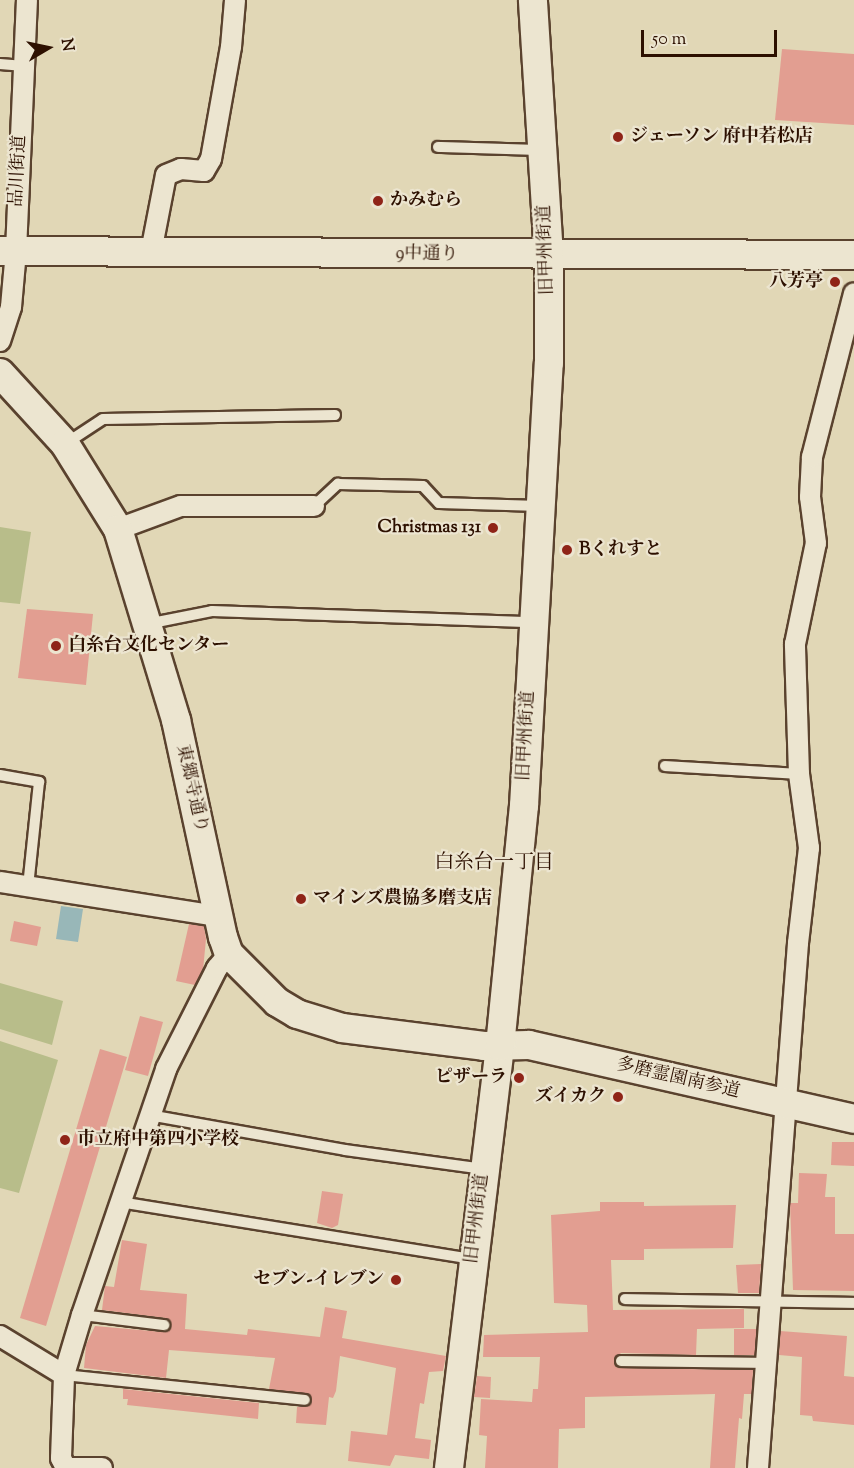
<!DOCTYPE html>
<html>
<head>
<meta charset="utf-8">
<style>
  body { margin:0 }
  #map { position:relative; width:854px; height:1468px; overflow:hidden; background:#e1d7b6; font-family:"Sorts Mill Goudy","Noto Serif JP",serif }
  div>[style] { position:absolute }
  .green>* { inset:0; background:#b8bd8a }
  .water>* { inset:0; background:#98b7b8 }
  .building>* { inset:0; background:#e29e91 }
  .roads { filter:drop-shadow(2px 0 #5a422e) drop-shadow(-2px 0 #5a422e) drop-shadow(0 2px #5a422e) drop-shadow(0 -2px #5a422e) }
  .lane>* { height:10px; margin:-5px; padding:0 5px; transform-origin:5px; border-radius:5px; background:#ece5d0 }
  .street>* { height:20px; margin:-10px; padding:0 10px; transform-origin:10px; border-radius:10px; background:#ece5d0 }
  .secondary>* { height:28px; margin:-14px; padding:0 14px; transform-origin:14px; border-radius:14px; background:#ece5d0 }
  .dots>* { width:16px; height:16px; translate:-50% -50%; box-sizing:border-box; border:3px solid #ece5d0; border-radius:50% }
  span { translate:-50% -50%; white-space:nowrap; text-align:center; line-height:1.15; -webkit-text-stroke:4.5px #ece5d0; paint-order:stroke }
  .poi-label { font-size:18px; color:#2d1000; font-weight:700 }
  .left { translate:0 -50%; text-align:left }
  .right { translate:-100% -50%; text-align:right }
  .street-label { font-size:18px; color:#2d1000 }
  .neighbourhood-label { font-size:20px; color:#2d1000 }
  .north { position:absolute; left:18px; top:18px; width:60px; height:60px; -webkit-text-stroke:4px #ece5d0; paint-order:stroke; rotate:81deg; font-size:16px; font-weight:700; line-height:24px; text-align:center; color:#2d1000 }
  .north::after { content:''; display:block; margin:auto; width:21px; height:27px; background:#2d1000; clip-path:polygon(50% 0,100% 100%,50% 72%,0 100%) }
  .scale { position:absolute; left:641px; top:30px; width:136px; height:27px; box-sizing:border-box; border:3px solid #2d1000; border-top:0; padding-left:8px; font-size:18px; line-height:21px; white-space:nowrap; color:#2d1000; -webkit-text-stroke:4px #ece5d0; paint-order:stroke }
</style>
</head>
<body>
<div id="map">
  <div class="green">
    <div style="clip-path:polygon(0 527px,31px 532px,20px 604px,0 602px)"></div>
    <div style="clip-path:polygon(0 983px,63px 1001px,52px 1045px,0 1029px)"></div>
    <div style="clip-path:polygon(0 1041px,58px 1060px,19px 1193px,0 1188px)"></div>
  </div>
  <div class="water">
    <div style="clip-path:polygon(61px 906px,83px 909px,78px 942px,56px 939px)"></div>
  </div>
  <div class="building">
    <div style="clip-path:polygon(782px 49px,854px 54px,854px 125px,775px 120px)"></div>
    <div style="clip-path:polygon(27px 609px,93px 614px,86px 685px,18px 678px)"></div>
    <div style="clip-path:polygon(14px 921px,41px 927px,37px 946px,10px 941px)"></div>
    <div style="clip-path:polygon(189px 924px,204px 926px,206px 939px,203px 970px,195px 985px,176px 981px)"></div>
    <div style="clip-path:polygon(140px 1016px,163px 1022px,148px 1076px,125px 1070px)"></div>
    <div style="clip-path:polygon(100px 1049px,127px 1057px,46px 1326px,20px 1318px)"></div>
    <div style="clip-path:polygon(832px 1142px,854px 1142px,854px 1166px,831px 1165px)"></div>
    <div style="clip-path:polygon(799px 1173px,827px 1174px,825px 1197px,835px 1197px,835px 1234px,854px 1234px,854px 1291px,793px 1290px,790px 1203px,798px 1203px)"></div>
    <div style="clip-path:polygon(322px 1191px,343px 1194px,338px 1225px,332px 1228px,317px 1223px)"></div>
    <div style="clip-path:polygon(600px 1202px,644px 1202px,644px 1206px,736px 1205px,733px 1248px,644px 1249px,644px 1260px,611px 1260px,613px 1310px,744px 1309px,744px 1328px,697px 1329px,696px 1355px,621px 1353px,614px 1360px,621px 1368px,753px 1370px,752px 1394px,744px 1394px,742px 1419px,739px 1418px,735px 1468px,710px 1468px,715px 1394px,585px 1397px,585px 1428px,559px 1429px,558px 1468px,485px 1468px,487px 1436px,479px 1435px,481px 1399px,532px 1402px,533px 1389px,538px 1389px,540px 1357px,483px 1357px,484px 1335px,588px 1332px,587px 1305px,554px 1303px,551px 1215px,600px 1211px)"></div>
    <div style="clip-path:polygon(122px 1240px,147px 1244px,140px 1290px,187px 1294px,185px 1329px,247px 1335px,248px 1329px,320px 1337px,325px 1307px,347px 1311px,342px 1338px,446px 1356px,443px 1371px,429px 1372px,424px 1404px,420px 1403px,415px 1438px,431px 1440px,429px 1459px,395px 1455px,390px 1466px,348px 1461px,351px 1431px,387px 1435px,396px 1368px,340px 1356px,336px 1391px,333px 1398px,329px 1397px,326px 1425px,296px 1423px,297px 1407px,311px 1404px,309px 1394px,269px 1389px,275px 1358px,169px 1350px,166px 1378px,84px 1368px,86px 1345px,95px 1326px,163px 1332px,171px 1326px,165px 1318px,102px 1310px,105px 1286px,114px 1287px)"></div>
    <div style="clip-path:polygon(761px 1264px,759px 1293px,738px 1293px,736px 1265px)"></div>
    <div style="clip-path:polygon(734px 1329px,757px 1329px,755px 1355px,734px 1355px)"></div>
    <div style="clip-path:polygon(780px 1331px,847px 1336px,844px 1376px,854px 1377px,854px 1425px,813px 1421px,812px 1416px,800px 1415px,802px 1357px,779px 1355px)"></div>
    <div style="clip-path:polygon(477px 1376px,491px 1377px,490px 1398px,474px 1397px)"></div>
    <div style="clip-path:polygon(123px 1389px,259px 1403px,258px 1419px,127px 1405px,128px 1399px,123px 1399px)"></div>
  </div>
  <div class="roads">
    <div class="lane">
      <div style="left:0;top:64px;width:24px;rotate:5deg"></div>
      <div style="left:438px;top:147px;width:104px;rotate:1.7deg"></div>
      <div style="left:65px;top:444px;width:45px;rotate:-33.3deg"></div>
      <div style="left:103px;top:419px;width:232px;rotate:-1deg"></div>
      <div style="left:314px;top:506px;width:33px;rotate:-43deg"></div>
      <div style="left:338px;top:484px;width:85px;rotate:1.3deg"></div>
      <div style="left:423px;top:486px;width:23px;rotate:47deg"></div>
      <div style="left:439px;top:503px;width:101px;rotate:1.7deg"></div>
      <div style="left:147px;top:624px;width:66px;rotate:-11.3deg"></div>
      <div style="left:212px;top:611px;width:320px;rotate:2deg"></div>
      <div style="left:665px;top:766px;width:134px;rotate:3.4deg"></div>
      <div style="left:0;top:775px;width:40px;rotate:10deg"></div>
      <div style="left:39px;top:782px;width:105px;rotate:96deg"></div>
      <div style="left:149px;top:1115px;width:199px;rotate:10.1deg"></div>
      <div style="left:345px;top:1150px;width:140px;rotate:7.8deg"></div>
      <div style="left:120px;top:1202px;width:357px;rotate:9.2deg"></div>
      <div style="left:625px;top:1299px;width:229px;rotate:1deg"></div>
      <div style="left:82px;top:1315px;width:83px;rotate:7deg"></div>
      <div style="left:621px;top:1361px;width:145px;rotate:0.8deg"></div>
      <div style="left:64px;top:1375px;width:242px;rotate:5.9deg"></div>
    </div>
    <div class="street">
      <div style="left:151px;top:252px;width:78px;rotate:-79deg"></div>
      <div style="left:166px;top:175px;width:16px;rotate:-22deg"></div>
      <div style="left:181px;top:169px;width:23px;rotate:5deg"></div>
      <div style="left:204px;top:171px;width:14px;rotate:-60deg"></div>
      <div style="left:211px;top:159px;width:114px;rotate:-79.9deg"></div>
      <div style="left:231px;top:47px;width:47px;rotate:-85.1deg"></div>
      <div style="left:0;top:341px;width:36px;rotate:-72deg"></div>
      <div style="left:11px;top:307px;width:56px;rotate:-84.9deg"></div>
      <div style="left:16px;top:251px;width:251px;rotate:-87.5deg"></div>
      <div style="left:118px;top:529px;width:67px;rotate:-20.1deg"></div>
      <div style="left:181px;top:506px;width:133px"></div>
      <div style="left:0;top:882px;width:220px;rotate:8.9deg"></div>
      <div style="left:0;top:1336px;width:75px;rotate:31.4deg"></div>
      <div style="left:66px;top:1468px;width:11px;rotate:-117deg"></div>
      <div style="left:61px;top:1458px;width:83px;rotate:-87.9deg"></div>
      <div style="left:64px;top:1375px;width:63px;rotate:-73.3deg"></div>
      <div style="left:82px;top:1315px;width:260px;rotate:-71.1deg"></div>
      <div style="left:166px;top:1069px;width:113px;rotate:-63.2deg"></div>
      <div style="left:217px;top:968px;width:18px;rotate:-49deg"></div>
      <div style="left:66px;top:1468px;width:36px"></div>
      <div style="left:758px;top:1468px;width:527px;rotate:-85.64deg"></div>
      <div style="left:798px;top:943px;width:96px;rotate:-83.4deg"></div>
      <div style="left:809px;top:848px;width:75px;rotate:-97.7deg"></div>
      <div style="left:799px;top:774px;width:130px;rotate:-91.8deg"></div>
      <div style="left:795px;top:644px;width:103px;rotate:-78.3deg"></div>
      <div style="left:816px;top:543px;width:46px;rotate:-97.4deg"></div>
      <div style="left:810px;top:497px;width:40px;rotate:-87.1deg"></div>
      <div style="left:812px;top:457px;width:169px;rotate:-75.6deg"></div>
    </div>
    <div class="secondary">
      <div style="left:0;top:251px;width:854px;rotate:0.27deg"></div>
      <div style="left:0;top:373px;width:96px;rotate:47.5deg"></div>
      <div style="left:65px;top:444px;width:100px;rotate:58.1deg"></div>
      <div style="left:118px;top:529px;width:200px;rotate:73.1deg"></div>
      <div style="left:176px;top:720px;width:222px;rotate:77.8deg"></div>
      <div style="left:223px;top:937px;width:18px;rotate:71deg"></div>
      <div style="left:229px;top:954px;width:68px;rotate:45deg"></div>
      <div style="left:277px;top:1002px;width:23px;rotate:31deg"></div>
      <div style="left:297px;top:1014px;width:47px;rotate:17.3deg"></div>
      <div style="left:342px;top:1028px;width:143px;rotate:7.2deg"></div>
      <div style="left:484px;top:1046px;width:45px;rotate:-1.3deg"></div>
      <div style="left:529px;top:1045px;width:333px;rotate:12.8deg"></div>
      <div style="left:449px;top:1468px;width:425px;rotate:-83.1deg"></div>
      <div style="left:500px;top:1046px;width:241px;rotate:-84.3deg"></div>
      <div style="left:524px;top:806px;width:444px;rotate:-86.8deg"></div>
      <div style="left:549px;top:363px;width:107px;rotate:-90deg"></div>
      <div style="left:549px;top:256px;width:256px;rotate:-93.6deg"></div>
    </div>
  </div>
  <div class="dots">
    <div style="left:618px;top:137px;background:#8f2418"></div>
    <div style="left:378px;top:201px;background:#8f2418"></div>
    <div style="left:835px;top:282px;background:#8f2418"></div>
    <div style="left:493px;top:528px;background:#8f2418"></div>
    <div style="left:567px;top:550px;background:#8f2418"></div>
    <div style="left:56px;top:646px;background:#8f2418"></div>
    <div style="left:301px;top:899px;background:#8f2418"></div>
    <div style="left:519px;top:1078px;background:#8f2418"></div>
    <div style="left:618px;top:1097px;background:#8f2418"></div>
    <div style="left:65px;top:1140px;background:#8f2418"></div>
    <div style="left:396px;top:1280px;background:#8f2418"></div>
  </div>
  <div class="poi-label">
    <span class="left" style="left:630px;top:137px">ジェーソン 府中若松店</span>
    <span class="left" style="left:390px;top:201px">かみむら</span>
    <span class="right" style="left:823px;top:282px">八芳亭</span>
    <span class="right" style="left:481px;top:528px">Christmas 131</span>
    <span class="left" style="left:579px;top:550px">Bくれすと</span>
    <span class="left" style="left:68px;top:646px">白糸台文化センター</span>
    <span class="left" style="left:313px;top:899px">マインズ農協多磨支店</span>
    <span class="right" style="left:507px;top:1078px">ピザーラ</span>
    <span class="right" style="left:606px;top:1097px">ズイカク</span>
    <span class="left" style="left:77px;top:1140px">市立府中第四小学校</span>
    <span class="right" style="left:384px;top:1280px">セブン-イレブン</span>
  </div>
  <div class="street-label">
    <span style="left:19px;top:171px;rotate:-87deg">品川街道</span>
    <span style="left:547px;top:250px;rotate:-92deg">旧甲州街道</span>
    <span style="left:427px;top:255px;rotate:1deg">9中通り</span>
    <span style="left:527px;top:736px;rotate:-87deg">旧甲州街道</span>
    <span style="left:191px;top:789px;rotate:77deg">東郷寺通り</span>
    <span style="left:678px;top:1079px;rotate:13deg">多磨霊園南参道</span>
    <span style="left:478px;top:1219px;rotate:-83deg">旧甲州街道</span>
  </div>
  <div class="neighbourhood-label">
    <span style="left:494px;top:863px">白糸台一丁目</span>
  </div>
  <div class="north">N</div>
  <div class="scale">50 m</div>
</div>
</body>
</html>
